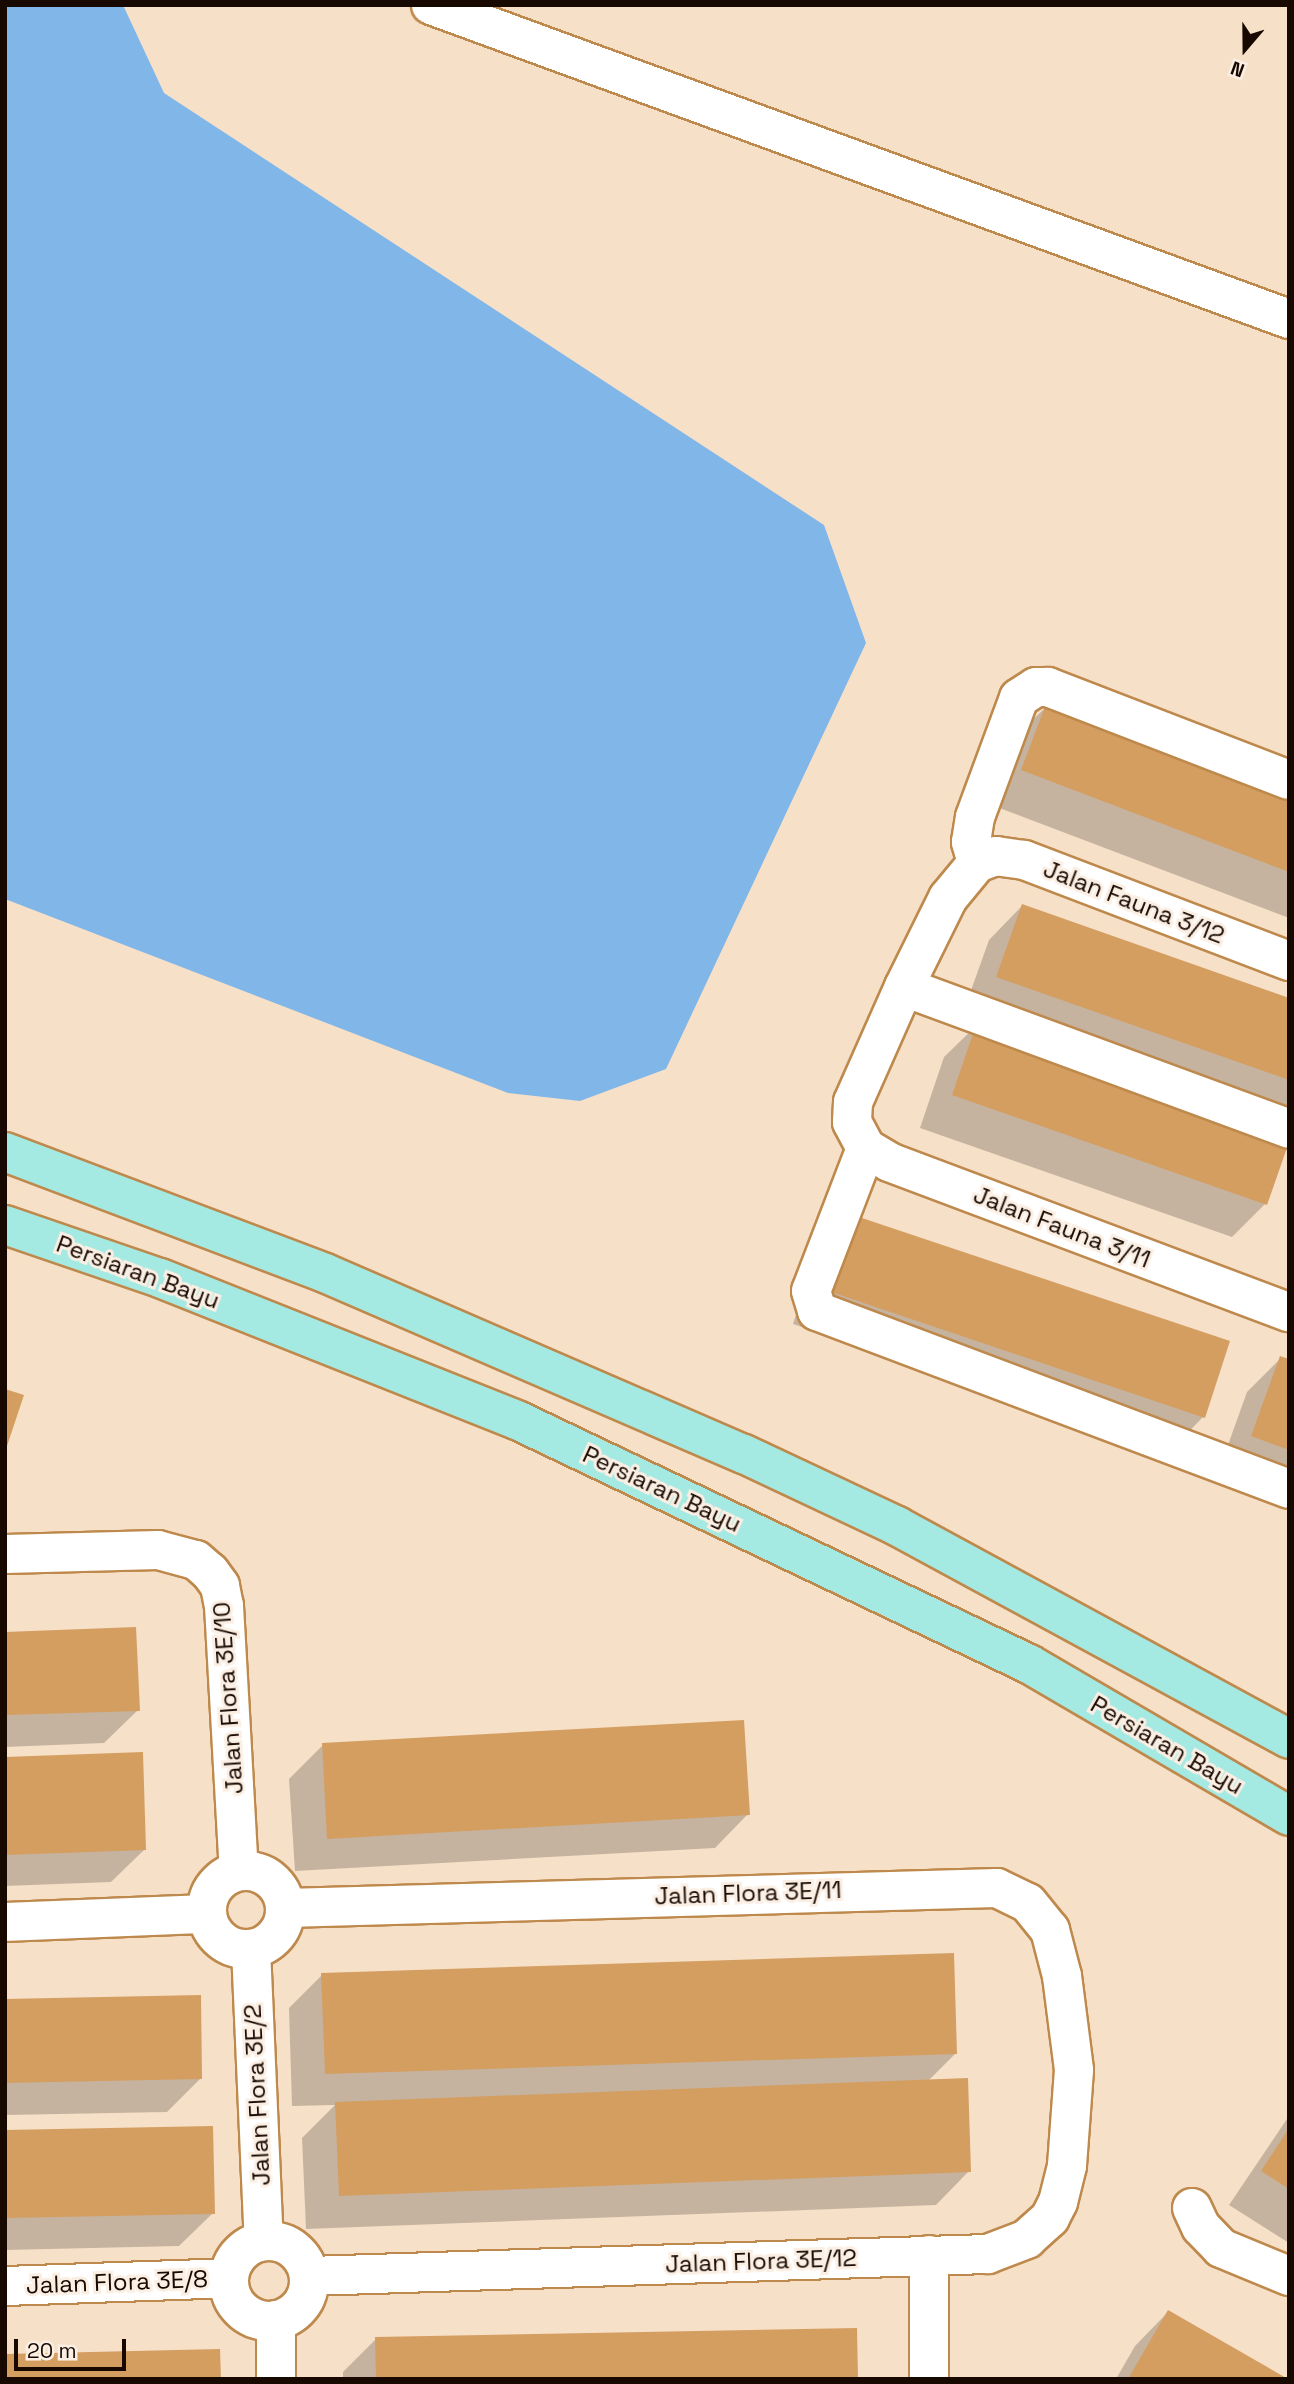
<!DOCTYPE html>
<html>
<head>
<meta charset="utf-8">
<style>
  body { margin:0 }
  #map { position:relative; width:1294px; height:2384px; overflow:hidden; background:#f7e0c8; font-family:"Space Grotesk",sans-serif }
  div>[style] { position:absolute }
  .water>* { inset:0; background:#81b6e9 }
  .shadow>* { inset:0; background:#0003 }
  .building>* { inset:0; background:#d49e61 }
  .roads { filter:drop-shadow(2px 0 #be894c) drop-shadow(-2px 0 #be894c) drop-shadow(0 2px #be894c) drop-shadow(0 -2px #be894c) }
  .minor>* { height:38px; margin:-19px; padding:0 19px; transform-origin:19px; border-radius:19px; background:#fff }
  .minor>.ring { margin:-19px; padding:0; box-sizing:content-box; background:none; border:38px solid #fff; border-radius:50% }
  .major>* { height:38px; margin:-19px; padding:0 19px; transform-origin:19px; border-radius:19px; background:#a5e9e3 }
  span { translate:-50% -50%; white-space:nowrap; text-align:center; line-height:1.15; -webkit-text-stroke:6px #fbefe4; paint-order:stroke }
  .street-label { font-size:24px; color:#170800 }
  .frame { position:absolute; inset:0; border:7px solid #170800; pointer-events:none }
  .north { position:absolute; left:1210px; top:14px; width:70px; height:70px; -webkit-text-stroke:5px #fbefe4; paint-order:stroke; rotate:200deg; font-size:19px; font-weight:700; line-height:28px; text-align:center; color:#170800 }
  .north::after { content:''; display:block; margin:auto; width:24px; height:32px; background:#170800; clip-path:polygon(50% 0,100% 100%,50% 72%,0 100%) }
  .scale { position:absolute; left:14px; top:2339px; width:112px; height:32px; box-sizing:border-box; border:4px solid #170800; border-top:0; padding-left:9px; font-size:21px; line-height:24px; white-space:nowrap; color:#170800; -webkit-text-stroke:5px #fbefe4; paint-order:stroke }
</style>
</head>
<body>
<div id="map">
  <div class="water">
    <div style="clip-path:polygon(5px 5px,123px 5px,164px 93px,824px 525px,866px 643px,666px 1069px,580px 1101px,508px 1093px,5px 899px)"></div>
  </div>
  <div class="shadow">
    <div style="clip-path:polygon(1047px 706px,1289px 798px,1289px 918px,989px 804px,1013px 739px)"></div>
    <div style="clip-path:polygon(1022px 906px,1289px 1000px,1289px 1111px,964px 1010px,989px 940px)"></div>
    <div style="clip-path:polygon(978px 1024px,1265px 1204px,1232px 1237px,920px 1128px,944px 1057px)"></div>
    <div style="clip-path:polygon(817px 1249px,1203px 1417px,1170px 1451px,793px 1324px)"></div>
    <div style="clip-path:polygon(1281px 1358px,1289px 1361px,1289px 1495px,1219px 1470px,1247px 1392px)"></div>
    <div style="clip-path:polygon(5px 1634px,138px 1710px,104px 1743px,5px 1747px)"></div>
    <div style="clip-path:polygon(323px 1745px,748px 1814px,715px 1848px,295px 1871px,289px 1779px)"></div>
    <div style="clip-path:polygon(5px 1758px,145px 1849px,111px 1882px,5px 1886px)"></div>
    <div style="clip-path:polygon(322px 1975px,956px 2053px,927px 2082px,969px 2171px,936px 2205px,306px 2229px,302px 2138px,335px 2105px,292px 2106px,289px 2008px)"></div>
    <div style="clip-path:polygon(5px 2001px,201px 2078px,167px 2112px,5px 2115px)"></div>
    <div style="clip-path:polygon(1289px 2116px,1289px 2243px,1229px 2205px)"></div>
    <div style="clip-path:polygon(5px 2132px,213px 2213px,179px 2246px,5px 2250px)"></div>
    <div style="clip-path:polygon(1168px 2312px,1284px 2379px,1116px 2379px,1135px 2346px)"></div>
    <div style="clip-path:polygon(376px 2339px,856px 2379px,343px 2379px,343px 2372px)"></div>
  </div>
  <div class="building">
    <div style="clip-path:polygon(1046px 704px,1289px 796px,1289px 872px,1021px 770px)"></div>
    <div style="clip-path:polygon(1022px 904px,1289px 998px,1289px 1080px,996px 977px)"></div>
    <div style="clip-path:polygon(977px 1022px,1289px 1142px,1267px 1205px,952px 1095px)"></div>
    <div style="clip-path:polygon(850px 1214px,1230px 1341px,1205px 1418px,825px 1290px)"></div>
    <div style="clip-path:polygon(1280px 1356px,1289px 1359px,1289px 1450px,1251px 1436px)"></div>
    <div style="clip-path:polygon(5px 1389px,24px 1395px,6px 1449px,5px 1449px)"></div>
    <div style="clip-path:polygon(136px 1627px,140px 1711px,5px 1715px,5px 1632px)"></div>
    <div style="clip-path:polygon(744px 1720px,750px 1815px,327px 1839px,322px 1743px)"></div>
    <div style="clip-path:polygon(143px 1752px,146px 1850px,5px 1855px,5px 1757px)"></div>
    <div style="clip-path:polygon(954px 1953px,957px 2054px,325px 2074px,321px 1973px)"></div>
    <div style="clip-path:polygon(201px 1995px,202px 2079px,5px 2083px,5px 1999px)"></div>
    <div style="clip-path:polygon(968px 2078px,971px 2172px,339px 2196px,335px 2102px)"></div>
    <div style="clip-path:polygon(213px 2126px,215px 2214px,5px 2218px,5px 2130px)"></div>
    <div style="clip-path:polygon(1289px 2128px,1289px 2189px,1261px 2171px)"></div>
    <div style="clip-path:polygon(1168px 2310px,1288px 2379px,1128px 2379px)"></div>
    <div style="clip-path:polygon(857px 2328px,858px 2379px,376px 2379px,375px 2337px)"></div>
    <div style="clip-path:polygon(220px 2349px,221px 2379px,5px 2379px,5px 2354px)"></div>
  </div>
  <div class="roads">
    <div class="minor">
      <div style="left:431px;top:5px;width:914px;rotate:20.1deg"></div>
      <div style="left:977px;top:863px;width:22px;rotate:-106deg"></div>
      <div style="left:971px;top:842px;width:25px;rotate:-81deg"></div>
      <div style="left:975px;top:817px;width:127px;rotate:-69.7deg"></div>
      <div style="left:1019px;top:698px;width:20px;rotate:-33deg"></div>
      <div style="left:1036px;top:687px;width:12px"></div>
      <div style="left:1048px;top:687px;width:258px;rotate:21.1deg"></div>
      <div style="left:1289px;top:961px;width:284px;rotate:-159.1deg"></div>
      <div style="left:1024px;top:860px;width:28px;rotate:-172deg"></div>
      <div style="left:996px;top:856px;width:20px;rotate:160deg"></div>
      <div style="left:977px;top:863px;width:45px;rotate:129.6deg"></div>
      <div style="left:948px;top:898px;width:99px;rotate:116.3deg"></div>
      <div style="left:904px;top:987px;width:126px;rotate:113.9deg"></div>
      <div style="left:853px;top:1102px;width:20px;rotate:93deg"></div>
      <div style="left:852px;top:1122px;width:30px;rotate:62deg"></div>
      <div style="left:866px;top:1148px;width:27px;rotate:31deg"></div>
      <div style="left:889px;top:1162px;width:427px;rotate:20.6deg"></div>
      <div style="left:904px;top:987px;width:410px;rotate:20.2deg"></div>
      <div style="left:866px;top:1148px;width:153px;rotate:111deg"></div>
      <div style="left:811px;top:1291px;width:21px;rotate:73deg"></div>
      <div style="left:817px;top:1311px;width:504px;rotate:20.66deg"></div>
      <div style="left:5px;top:1554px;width:153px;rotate:-1.5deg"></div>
      <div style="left:158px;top:1550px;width:39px;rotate:15deg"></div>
      <div style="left:196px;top:1560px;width:18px;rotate:41deg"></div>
      <div style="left:210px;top:1572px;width:17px;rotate:54deg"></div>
      <div style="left:220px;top:1586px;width:20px;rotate:79deg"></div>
      <div style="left:224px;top:1606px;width:265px;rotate:86.8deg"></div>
      <div class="ring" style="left:207px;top:1871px;width:40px;height:40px"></div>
      <div style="left:286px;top:1908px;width:711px;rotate:-1.61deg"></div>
      <div style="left:997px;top:1888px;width:34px;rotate:26deg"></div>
      <div style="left:1028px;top:1903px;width:35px;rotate:51deg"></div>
      <div style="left:1050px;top:1930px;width:48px;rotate:75.4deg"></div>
      <div style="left:1062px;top:1976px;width:95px;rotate:82.7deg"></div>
      <div style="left:1074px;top:2070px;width:96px;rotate:94.2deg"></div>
      <div style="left:1067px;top:2166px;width:37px;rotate:104deg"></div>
      <div style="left:1058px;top:2202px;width:18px;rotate:117deg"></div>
      <div style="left:1050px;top:2218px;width:31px;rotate:138deg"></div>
      <div style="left:1027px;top:2239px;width:42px;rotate:159deg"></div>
      <div style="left:988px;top:2254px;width:678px;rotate:178.14deg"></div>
      <div style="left:5px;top:1922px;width:202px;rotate:-2.3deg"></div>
      <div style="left:251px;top:1949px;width:292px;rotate:87.5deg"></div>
      <div style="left:1192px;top:2208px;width:21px;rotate:65deg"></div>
      <div style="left:1201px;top:2227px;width:29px;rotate:46deg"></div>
      <div style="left:1221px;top:2248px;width:74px;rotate:22.4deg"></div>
      <div class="ring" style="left:229px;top:2241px;width:42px;height:42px"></div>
      <div style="left:5px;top:2286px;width:224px;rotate:-2deg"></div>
      <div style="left:276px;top:2379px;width:59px;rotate:-90deg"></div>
      <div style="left:929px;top:2379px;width:124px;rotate:-90deg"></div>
    </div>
    <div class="major">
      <div style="left:5px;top:1152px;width:342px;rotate:20.7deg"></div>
      <div style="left:325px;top:1273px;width:456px;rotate:23.4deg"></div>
      <div style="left:744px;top:1454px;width:169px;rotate:25.2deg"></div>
      <div style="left:897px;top:1526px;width:446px;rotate:28.5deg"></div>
      <div style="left:5px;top:1225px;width:164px;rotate:18.9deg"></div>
      <div style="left:160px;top:1278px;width:386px;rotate:21.7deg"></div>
      <div style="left:519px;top:1421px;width:565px;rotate:25.48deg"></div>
      <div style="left:1029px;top:1664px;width:301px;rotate:30.3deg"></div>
    </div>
  </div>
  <div class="street-label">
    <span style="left:1134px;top:902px;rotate:21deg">Jalan Fauna 3/12</span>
    <span style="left:1062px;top:1227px;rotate:21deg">Jalan Fauna 3/11</span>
    <span style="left:138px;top:1272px;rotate:20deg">Persiaran Bayu</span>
    <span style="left:662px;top:1489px;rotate:25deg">Persiaran Bayu</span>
    <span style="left:228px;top:1698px;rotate:-94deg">Jalan Flora 3E/10</span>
    <span style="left:1167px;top:1745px;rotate:30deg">Persiaran Bayu</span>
    <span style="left:748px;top:1893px;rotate:-2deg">Jalan Flora 3E/11</span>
    <span style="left:257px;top:2095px;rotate:-93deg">Jalan Flora 3E/2</span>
    <span style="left:761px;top:2261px;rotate:-2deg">Jalan Flora 3E/12</span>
    <span style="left:117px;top:2282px;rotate:-2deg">Jalan Flora 3E/8</span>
  </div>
  <div class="frame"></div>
  <div class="north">N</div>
  <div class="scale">20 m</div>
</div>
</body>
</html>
